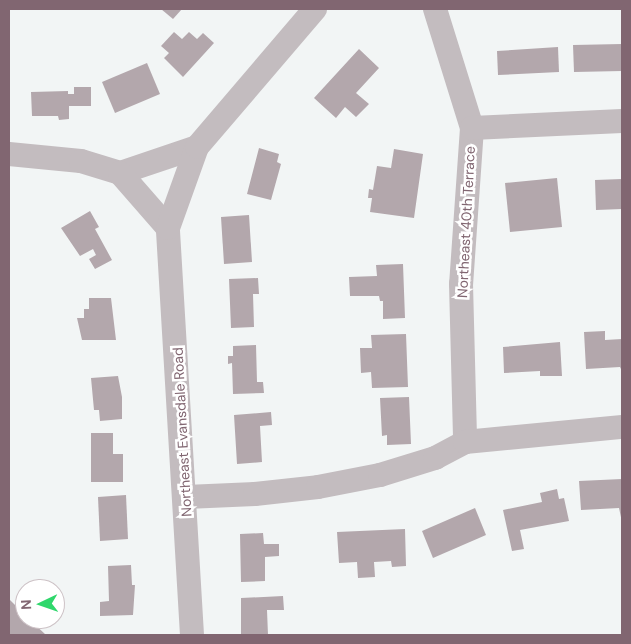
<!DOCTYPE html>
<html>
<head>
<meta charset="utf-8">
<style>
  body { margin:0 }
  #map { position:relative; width:631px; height:644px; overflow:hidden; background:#f2f5f5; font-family:"DM Sans",sans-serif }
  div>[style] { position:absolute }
  .building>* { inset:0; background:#b3a7ac }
  .street>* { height:24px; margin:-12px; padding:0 12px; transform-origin:12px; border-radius:12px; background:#c3bcbf }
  span { translate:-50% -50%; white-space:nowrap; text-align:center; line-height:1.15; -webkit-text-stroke:5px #fff; paint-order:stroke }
  .street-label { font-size:14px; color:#816671 }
  .frame { position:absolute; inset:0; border:10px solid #816671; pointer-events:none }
  .north { position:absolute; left:15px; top:579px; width:50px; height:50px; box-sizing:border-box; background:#fff; border:1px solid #cdc2c6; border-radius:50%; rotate:267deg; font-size:14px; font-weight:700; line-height:20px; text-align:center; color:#816671 }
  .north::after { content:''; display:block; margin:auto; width:18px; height:22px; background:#30d76c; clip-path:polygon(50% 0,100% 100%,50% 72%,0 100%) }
</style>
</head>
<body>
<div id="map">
  <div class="building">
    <div style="clip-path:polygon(161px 9px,182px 9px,173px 19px)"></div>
    <div style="clip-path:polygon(174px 32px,182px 39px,189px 32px,197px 39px,203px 33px,214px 43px,183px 77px,164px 58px,169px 53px,161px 46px)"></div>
    <div style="clip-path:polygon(622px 44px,622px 71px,574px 72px,573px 45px)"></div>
    <div style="clip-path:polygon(558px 47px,559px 72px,498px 75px,497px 51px)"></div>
    <div style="clip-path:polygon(359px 49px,379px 68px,356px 93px,369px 104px,356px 117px,345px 107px,336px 118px,314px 98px)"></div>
    <div style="clip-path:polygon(147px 63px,160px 94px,115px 113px,102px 82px)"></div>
    <div style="clip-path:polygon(74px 87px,91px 87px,91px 106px,69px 106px,69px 119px,59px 120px,58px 116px,32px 116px,31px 92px,68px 91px,68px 94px,74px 94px)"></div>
    <div style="clip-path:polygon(259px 148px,279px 154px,277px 162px,281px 164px,271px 200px,247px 194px)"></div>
    <div style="clip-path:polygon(394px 149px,423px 154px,414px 218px,370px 212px,372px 198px,368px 198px,369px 189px,373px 190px,377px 166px,391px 168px)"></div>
    <div style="clip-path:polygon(557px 178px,562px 227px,510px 232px,505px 183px)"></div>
    <div style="clip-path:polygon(622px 179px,622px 209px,596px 210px,595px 180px)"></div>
    <div style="clip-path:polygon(90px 211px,99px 227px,95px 229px,112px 260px,95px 269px,89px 259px,96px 255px,93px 249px,80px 256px,61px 228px)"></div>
    <div style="clip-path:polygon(249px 215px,252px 262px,224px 264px,221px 217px)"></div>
    <div style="clip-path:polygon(403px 264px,405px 318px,383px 319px,383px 301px,380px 301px,379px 296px,350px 296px,349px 277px,377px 276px,376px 265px)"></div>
    <div style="clip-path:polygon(258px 278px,259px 294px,253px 294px,254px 327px,231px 328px,229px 279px)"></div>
    <div style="clip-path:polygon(89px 298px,111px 298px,116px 340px,82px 340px,77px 318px,84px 318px,84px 309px,89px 309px)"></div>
    <div style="clip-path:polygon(605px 331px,605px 340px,622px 339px,622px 371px,620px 367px,586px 369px,584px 332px)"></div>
    <div style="clip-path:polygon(406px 334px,408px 387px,372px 388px,371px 372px,361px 373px,360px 348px,372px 348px,371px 335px)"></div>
    <div style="clip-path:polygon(560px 342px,562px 376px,540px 376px,540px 371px,504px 373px,503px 347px)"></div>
    <div style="clip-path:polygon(256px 345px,257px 382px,263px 382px,264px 393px,233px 394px,232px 363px,228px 364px,228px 356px,233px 356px,233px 346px)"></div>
    <div style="clip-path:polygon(118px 376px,122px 397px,122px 419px,100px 421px,99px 410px,94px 410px,91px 378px)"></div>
    <div style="clip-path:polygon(409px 397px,411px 444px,387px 445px,387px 435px,382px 436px,380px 398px)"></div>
    <div style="clip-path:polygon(271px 412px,272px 425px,260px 426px,262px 462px,237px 464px,234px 415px)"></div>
    <div style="clip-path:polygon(91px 433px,113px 433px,113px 454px,123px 454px,123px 482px,91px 482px)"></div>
    <div style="clip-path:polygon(622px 479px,622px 522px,619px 508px,581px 510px,579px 481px)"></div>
    <div style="clip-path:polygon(557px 489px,559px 499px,564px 498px,569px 521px,520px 530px,524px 549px,512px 551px,503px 510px,542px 502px,540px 493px)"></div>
    <div style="clip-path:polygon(126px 495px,128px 539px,100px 541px,98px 497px)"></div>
    <div style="clip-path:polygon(475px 508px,486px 535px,433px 558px,422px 531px)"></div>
    <div style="clip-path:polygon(405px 529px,406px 566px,392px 567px,391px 561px,374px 562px,375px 577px,358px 578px,357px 562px,339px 563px,337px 532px)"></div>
    <div style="clip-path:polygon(263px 533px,264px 544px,279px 544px,279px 556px,265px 557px,265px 581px,241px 582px,240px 534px)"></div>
    <div style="clip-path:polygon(131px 565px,132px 585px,135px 585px,133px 615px,100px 616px,100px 602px,109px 601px,108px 566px)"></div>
    <div style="clip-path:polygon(283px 596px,284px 610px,267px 610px,268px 635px,241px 635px,241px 598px)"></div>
    <div style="clip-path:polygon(9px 599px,25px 615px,25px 619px,29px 619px,46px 635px,9px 635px)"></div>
  </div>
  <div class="street">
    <div style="left:435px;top:9px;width:125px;rotate:72.7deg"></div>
    <div style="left:472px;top:128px;width:156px;rotate:94deg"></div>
    <div style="left:461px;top:284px;width:158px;rotate:88.5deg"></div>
    <div style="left:472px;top:128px;width:150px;rotate:-2.7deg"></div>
    <div style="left:9px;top:154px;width:72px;rotate:5.6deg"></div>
    <div style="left:81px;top:161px;width:41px;rotate:17.1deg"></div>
    <div style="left:120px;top:173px;width:81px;rotate:-18.7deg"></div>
    <div style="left:120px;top:173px;width:73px;rotate:48.9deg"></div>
    <div style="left:186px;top:497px;width:69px;rotate:-2.5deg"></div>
    <div style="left:255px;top:494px;width:63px;rotate:-6.3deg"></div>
    <div style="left:318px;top:487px;width:63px;rotate:-11deg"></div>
    <div style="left:380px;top:475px;width:58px;rotate:-17.2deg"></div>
    <div style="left:435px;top:458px;width:34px;rotate:-28deg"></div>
    <div style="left:465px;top:442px;width:158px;rotate:-5.5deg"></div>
    <div style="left:192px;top:635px;width:408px;rotate:-93.4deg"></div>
    <div style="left:168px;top:228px;width:86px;rotate:-70.3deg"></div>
    <div style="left:197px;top:147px;width:182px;rotate:-49.5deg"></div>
  </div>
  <div class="street-label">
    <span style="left:466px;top:222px;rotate:-87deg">Northeast 40th Terrace</span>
    <span style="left:182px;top:432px;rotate:-93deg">Northeast Evansdale Road</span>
  </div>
  <div class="frame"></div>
  <div class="north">N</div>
</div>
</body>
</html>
